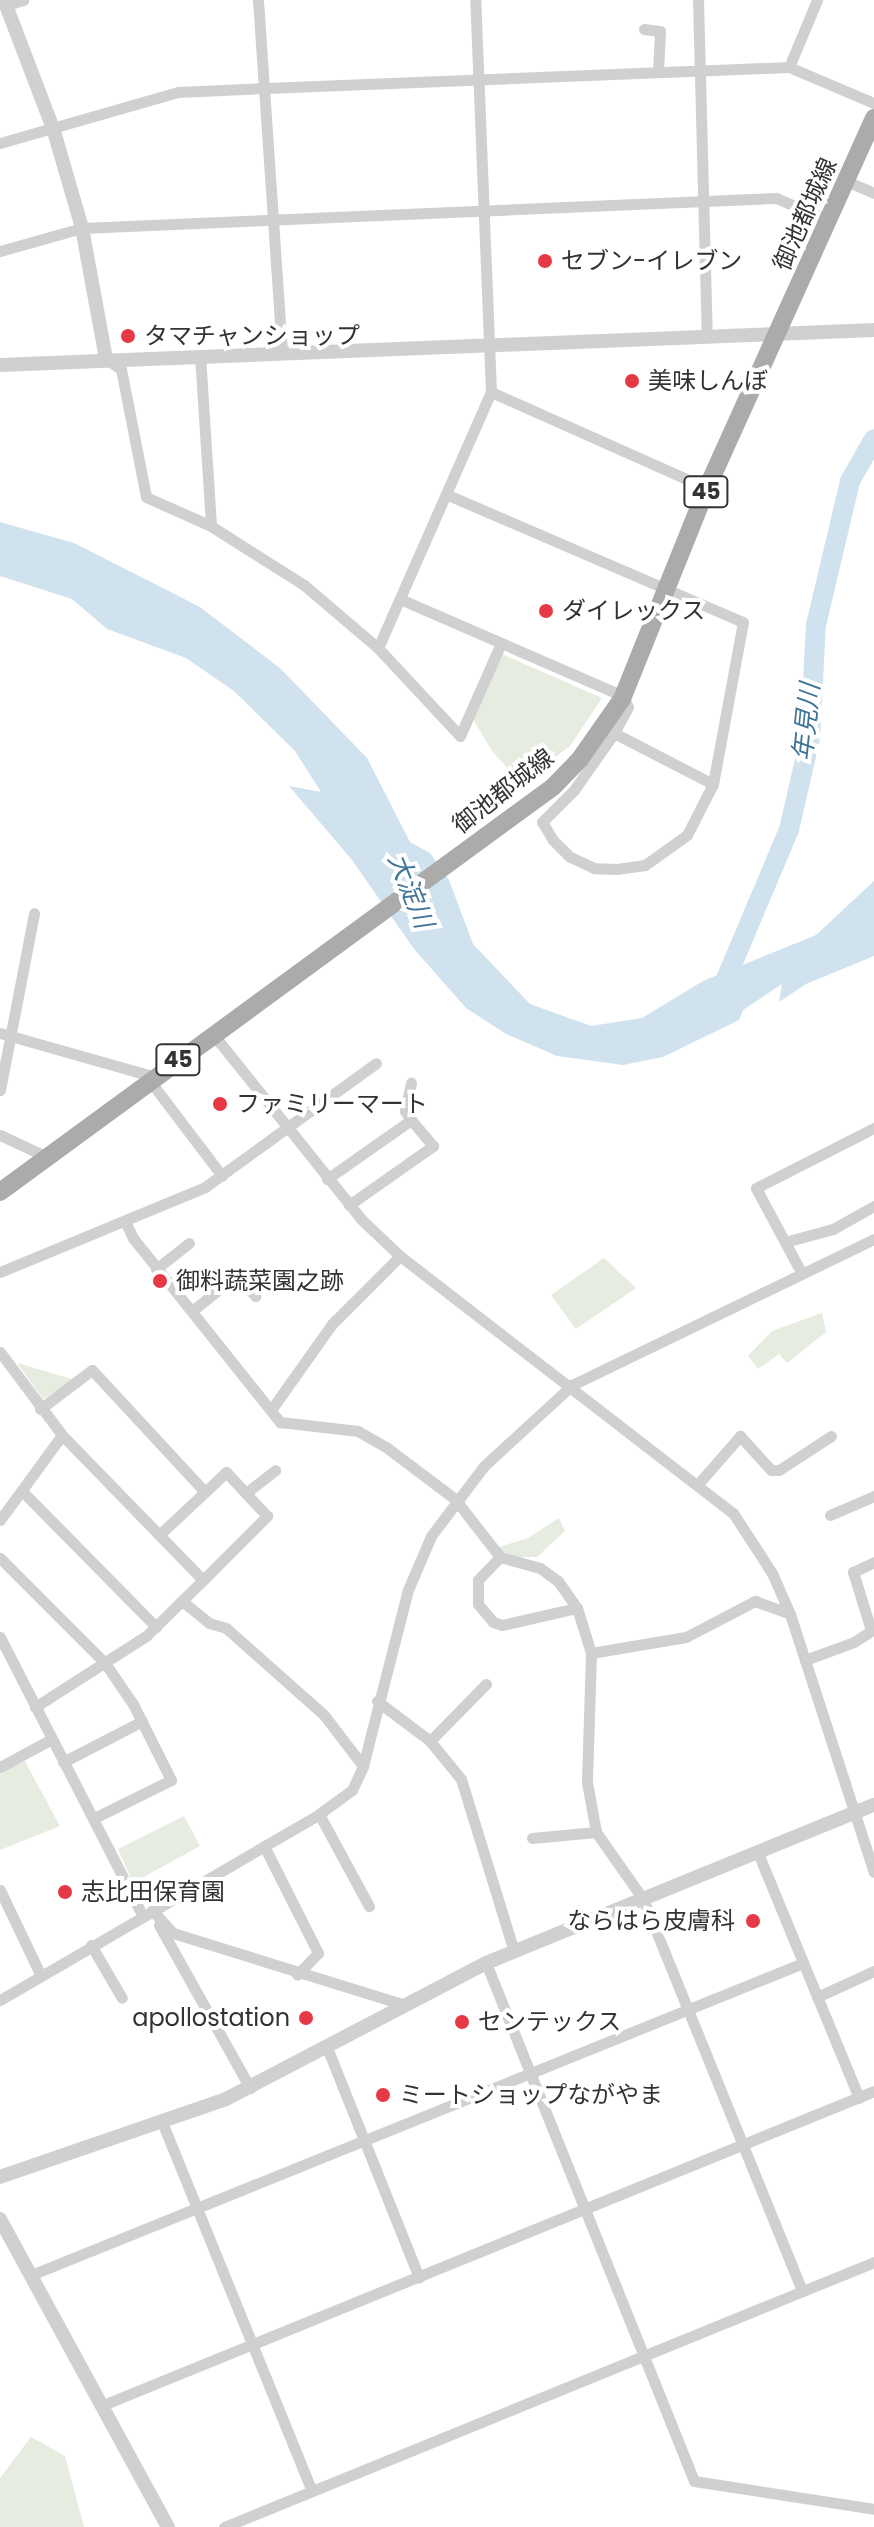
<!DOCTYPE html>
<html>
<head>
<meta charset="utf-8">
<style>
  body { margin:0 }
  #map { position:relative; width:874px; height:2527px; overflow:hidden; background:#fff; font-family:Poppins,"Noto Sans JP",sans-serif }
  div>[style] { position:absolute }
  .green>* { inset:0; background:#e6ecdf }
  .water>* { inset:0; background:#cfe2ee }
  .river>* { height:20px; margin:-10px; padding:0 10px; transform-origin:10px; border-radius:10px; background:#cfe2ee }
  .minor>* { height:11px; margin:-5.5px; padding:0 5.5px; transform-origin:5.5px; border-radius:5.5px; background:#d0d0d0 }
  .tertiary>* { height:14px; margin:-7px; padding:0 7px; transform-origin:7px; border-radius:7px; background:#d0d0d0 }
  .primary>* { height:18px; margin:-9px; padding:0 9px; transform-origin:9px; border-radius:9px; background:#ababab }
  .dots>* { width:22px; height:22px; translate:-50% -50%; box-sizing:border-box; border:4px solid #fff; border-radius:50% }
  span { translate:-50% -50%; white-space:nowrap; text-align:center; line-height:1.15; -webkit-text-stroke:8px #fff; paint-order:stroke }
  .shield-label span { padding:2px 6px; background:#fff; border:2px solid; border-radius:6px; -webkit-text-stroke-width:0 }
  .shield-label { font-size:22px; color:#333; font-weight:700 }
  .street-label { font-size:24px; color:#333 }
  .poi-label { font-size:24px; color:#333 }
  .left { translate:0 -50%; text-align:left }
  .right { translate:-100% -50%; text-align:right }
  .water-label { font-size:26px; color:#3f7597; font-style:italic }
</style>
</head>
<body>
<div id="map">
  <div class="green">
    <div style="clip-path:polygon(502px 654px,602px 698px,570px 746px,521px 783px,492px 751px,473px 719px)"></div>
    <div style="clip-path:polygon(604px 1258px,636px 1288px,576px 1329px,551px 1295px)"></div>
    <div style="clip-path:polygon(822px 1313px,826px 1332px,787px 1363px,779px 1354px,758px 1369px,748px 1356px,772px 1331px)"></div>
    <div style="clip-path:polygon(17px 1363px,75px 1380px,43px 1399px)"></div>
    <div style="clip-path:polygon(559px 1518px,565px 1531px,537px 1557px,511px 1557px,496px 1548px,528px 1538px)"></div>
    <div style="clip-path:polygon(23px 1758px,60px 1826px,0 1850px,0 1771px)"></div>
    <div style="clip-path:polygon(184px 1816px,200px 1846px,133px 1883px,118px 1849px)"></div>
    <div style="clip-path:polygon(31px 2437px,65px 2456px,84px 2527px,0 2527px,0 2478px)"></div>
  </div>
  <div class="water">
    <div style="clip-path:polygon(0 522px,74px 543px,200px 607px,281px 669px,367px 758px,410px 842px,430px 853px,449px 880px,473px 944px,530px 1004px,591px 1026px,642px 1018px,703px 981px,816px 935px,874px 881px,874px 956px,806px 984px,779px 1002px,782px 984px,743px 1010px,739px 1020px,663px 1057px,623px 1065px,557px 1056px,506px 1034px,466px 1008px,414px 949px,352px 860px,289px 786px,321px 792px,295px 751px,234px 691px,186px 658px,107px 629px,72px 599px,0 576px)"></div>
  </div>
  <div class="river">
    <div style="left:720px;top:993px;width:177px;rotate:-67.1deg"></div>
    <div style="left:789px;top:830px;width:94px;rotate:-77.1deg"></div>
    <div style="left:810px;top:738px;width:113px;rotate:-87deg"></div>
    <div style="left:816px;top:625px;width:148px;rotate:-76.7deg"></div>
    <div style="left:850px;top:481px;width:48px;rotate:-60.3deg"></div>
  </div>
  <div class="minor">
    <div style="left:258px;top:0;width:353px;rotate:86.1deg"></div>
    <div style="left:698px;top:0;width:336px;rotate:88.5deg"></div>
    <div style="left:7px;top:5px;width:17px;rotate:-17deg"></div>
    <div style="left:644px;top:29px;width:16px;rotate:7deg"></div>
    <div style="left:660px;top:31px;width:41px;rotate:92.8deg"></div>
    <div style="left:789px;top:67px;width:73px;rotate:-67.3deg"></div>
    <div style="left:0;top:143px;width:185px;rotate:-16deg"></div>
    <div style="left:178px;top:92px;width:89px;rotate:-2.6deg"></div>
    <div style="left:267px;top:88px;width:522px;rotate:-2.3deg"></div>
    <div style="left:789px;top:67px;width:92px;rotate:23deg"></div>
    <div style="left:846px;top:181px;width:30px;rotate:23deg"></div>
    <div style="left:0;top:251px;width:85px;rotate:-15.7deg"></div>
    <div style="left:82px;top:228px;width:695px;rotate:-2.48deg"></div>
    <div style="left:776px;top:198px;width:56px;rotate:22.9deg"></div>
    <div style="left:200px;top:355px;width:171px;rotate:86.3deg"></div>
    <div style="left:106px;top:359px;width:18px;rotate:34deg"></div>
    <div style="left:121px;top:369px;width:130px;rotate:78.9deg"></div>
    <div style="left:146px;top:497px;width:71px;rotate:24deg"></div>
    <div style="left:211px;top:526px;width:110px;rotate:32.4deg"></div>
    <div style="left:304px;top:585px;width:97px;rotate:40.4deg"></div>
    <div style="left:378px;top:648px;width:120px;rotate:47deg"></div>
    <div style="left:460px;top:736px;width:102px;rotate:-66.2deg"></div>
    <div style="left:491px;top:392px;width:236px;rotate:24deg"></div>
    <div style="left:448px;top:495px;width:321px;rotate:23.3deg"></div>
    <div style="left:743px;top:622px;width:165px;rotate:100.5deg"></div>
    <div style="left:713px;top:784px;width:57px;rotate:117deg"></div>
    <div style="left:687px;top:835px;width:52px;rotate:144.5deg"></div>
    <div style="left:645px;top:865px;width:27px;rotate:172deg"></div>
    <div style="left:618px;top:869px;width:24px;rotate:-178deg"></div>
    <div style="left:594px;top:868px;width:26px;rotate:-155deg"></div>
    <div style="left:570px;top:857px;width:24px;rotate:-135deg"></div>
    <div style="left:553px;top:840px;width:21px;rotate:-121deg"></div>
    <div style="left:542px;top:822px;width:45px;rotate:-45deg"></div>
    <div style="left:574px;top:790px;width:70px;rotate:-54.9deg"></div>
    <div style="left:614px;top:733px;width:111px;rotate:27.3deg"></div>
    <div style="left:400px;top:599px;width:243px;rotate:23.5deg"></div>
    <div style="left:623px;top:696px;width:12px;rotate:66deg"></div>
    <div style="left:628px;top:707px;width:30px;rotate:118deg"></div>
    <div style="left:378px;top:648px;width:280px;rotate:-66.2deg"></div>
    <div style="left:491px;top:392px;width:392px;rotate:-92.3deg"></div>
    <div style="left:0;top:1033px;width:161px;rotate:15.8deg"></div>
    <div style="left:213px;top:1034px;width:237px;rotate:51.3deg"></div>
    <div style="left:361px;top:1219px;width:54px;rotate:43.5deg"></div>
    <div style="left:400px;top:1256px;width:421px;rotate:37.7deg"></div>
    <div style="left:733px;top:1513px;width:72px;rotate:57deg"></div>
    <div style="left:772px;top:1573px;width:45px;rotate:66.3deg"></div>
    <div style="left:790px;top:1614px;width:271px;rotate:72deg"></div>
    <div style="left:150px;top:1081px;width:119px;rotate:52.8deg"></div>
    <div style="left:0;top:1090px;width:180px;rotate:-79.1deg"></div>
    <div style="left:0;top:1135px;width:52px;rotate:25.1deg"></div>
    <div style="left:327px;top:1179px;width:103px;rotate:-35.1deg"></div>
    <div style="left:411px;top:1120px;width:11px;rotate:-124deg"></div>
    <div style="left:405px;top:1111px;width:29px;rotate:-78deg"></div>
    <div style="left:349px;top:1205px;width:103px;rotate:-35.1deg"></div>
    <div style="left:433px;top:1146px;width:34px;rotate:-130deg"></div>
    <div style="left:125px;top:1221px;width:19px;rotate:65deg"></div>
    <div style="left:133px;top:1238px;width:236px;rotate:51.4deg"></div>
    <div style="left:280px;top:1422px;width:79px;rotate:6.6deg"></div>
    <div style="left:358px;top:1431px;width:32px;rotate:30deg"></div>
    <div style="left:386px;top:1447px;width:86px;rotate:37deg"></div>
    <div style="left:455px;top:1499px;width:73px;rotate:52.2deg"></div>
    <div style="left:500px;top:1557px;width:41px;rotate:15.4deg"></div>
    <div style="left:540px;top:1568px;width:22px;rotate:36deg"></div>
    <div style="left:558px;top:1581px;width:33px;rotate:55deg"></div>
    <div style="left:577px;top:1608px;width:47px;rotate:72.7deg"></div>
    <div style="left:591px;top:1653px;width:96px;rotate:-9.6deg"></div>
    <div style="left:686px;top:1637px;width:78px;rotate:-27.6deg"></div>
    <div style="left:755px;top:1601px;width:37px;rotate:20deg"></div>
    <div style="left:785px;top:1242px;width:50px;rotate:-15.2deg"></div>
    <div style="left:833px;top:1229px;width:47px;rotate:-29.3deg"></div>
    <div style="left:156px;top:1269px;width:42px;rotate:-38.2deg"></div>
    <div style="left:0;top:1272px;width:222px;rotate:-22.5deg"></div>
    <div style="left:205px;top:1187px;width:211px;rotate:-35.9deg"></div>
    <div style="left:801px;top:1272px;width:95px;rotate:-118.2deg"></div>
    <div style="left:756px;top:1188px;width:132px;rotate:-27deg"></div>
    <div style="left:192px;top:1311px;width:58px;rotate:-38.7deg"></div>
    <div style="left:237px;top:1275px;width:28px;rotate:49deg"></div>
    <div style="left:0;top:1352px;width:104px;rotate:53.2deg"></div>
    <div style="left:62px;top:1435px;width:202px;rotate:45.8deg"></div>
    <div style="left:203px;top:1580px;width:80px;rotate:135.5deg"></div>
    <div style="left:146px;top:1636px;width:132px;rotate:147.4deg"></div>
    <div style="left:40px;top:1409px;width:65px;rotate:-36.9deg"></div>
    <div style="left:92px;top:1370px;width:166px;rotate:47.2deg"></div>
    <div style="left:205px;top:1492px;width:63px;rotate:136.9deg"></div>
    <div style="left:271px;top:1410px;width:105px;rotate:-54.7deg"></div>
    <div style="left:332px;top:1324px;width:96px;rotate:-45deg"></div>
    <div style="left:698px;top:1484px;width:64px;rotate:-48.8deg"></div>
    <div style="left:740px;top:1436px;width:46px;rotate:47.6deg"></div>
    <div style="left:771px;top:1470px;width:8px"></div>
    <div style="left:779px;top:1470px;width:62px;rotate:-33.2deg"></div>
    <div style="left:22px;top:1491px;width:191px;rotate:45.4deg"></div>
    <div style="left:246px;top:1493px;width:37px;rotate:-38deg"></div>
    <div style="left:830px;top:1515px;width:48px;rotate:-23.4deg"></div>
    <div style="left:0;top:1520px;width:105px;rotate:-53.9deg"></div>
    <div style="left:500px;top:1557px;width:32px;rotate:134deg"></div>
    <div style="left:478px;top:1580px;width:24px;rotate:90deg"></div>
    <div style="left:478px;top:1604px;width:23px;rotate:50deg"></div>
    <div style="left:493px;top:1622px;width:9px;rotate:18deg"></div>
    <div style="left:502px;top:1625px;width:77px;rotate:-12.8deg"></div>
    <div style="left:0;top:1558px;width:148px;rotate:45deg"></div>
    <div style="left:105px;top:1663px;width:50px;rotate:55.7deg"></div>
    <div style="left:133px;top:1704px;width:85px;rotate:63.4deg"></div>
    <div style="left:171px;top:1780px;width:84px;rotate:153.7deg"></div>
    <div style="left:203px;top:1580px;width:91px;rotate:-45deg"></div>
    <div style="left:267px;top:1516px;width:60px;rotate:-133deg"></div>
    <div style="left:226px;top:1472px;width:29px;rotate:136deg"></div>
    <div style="left:182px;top:1601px;width:35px;rotate:39deg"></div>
    <div style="left:209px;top:1623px;width:18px;rotate:16deg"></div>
    <div style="left:226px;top:1628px;width:131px;rotate:41.6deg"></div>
    <div style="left:324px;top:1715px;width:64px;rotate:52.6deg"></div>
    <div style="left:871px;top:1630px;width:61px;rotate:-107.2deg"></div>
    <div style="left:853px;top:1572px;width:23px;rotate:-25deg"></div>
    <div style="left:0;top:1637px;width:312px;rotate:62.9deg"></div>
    <div style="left:591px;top:1653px;width:129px;rotate:91.8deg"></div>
    <div style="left:587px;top:1782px;width:51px;rotate:79.8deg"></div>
    <div style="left:596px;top:1832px;width:82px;rotate:55deg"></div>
    <div style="left:643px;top:1899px;width:423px;rotate:67.9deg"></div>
    <div style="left:805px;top:1660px;width:52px;rotate:-20.2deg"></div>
    <div style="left:854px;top:1642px;width:24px;rotate:-33deg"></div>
    <div style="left:377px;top:1701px;width:66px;rotate:37deg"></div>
    <div style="left:430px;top:1741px;width:49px;rotate:50.8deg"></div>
    <div style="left:461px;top:1779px;width:180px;rotate:72.9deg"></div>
    <div style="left:430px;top:1741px;width:80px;rotate:-45.5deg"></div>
    <div style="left:63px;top:1762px;width:89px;rotate:-27.4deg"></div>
    <div style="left:0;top:1767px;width:57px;rotate:-28.4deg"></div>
    <div style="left:319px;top:1814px;width:105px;rotate:61.5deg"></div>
    <div style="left:532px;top:1838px;width:64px;rotate:-5.4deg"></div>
    <div style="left:264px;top:1846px;width:120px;rotate:63.2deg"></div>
    <div style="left:318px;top:1953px;width:30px;rotate:134deg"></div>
    <div style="left:758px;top:1853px;width:265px;rotate:67.6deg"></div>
    <div style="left:0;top:1890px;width:93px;rotate:64.5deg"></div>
    <div style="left:152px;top:1910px;width:31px;rotate:48deg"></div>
    <div style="left:173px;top:1933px;width:244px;rotate:17.2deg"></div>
    <div style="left:159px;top:1925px;width:187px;rotate:60.8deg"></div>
    <div style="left:91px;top:1945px;width:61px;rotate:59.7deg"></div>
    <div style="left:486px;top:1963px;width:558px;rotate:68.12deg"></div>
    <div style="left:694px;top:2481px;width:182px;rotate:8.8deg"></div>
    <div style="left:817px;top:1997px;width:63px;rotate:-24.5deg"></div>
    <div style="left:0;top:2000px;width:369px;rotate:-30.2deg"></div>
    <div style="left:319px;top:1814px;width:41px;rotate:-36deg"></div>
    <div style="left:352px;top:1790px;width:26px;rotate:-65deg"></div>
    <div style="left:363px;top:1766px;width:182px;rotate:-75.7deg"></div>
    <div style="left:408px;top:1590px;width:59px;rotate:-66.9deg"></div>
    <div style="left:431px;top:1536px;width:88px;rotate:-52.9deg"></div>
    <div style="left:484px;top:1466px;width:120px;rotate:-42.6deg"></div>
    <div style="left:572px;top:1385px;width:335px;rotate:-25.8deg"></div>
    <div style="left:328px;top:2050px;width:245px;rotate:68.2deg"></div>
    <div style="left:162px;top:2122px;width:398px;rotate:67.9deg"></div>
    <div style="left:31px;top:2275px;width:833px;rotate:-22.01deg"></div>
    <div style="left:103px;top:2405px;width:832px;rotate:-22.16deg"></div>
    <div style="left:224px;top:2527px;width:702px;rotate:-22.18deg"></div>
  </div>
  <div class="tertiary">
    <div style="left:4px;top:0;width:137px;rotate:69.1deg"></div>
    <div style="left:53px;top:128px;width:104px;rotate:73.8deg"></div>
    <div style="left:82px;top:228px;width:133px;rotate:79.6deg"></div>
    <div style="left:0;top:365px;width:875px;rotate:-2.29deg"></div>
    <div style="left:0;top:2177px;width:239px;rotate:-19deg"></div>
    <div style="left:226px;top:2099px;width:293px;rotate:-27.6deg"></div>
    <div style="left:486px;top:1963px;width:419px;rotate:-22.2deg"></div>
    <div style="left:0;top:2219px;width:351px;rotate:61.4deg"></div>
  </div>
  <div class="primary">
    <div style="left:0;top:1192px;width:685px;rotate:-36.22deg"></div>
    <div style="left:553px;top:787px;width:39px;rotate:-46deg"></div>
    <div style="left:580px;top:759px;width:73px;rotate:-55deg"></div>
    <div style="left:622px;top:699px;width:227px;rotate:-68.1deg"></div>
    <div style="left:707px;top:488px;width:406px;rotate:-65.7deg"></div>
  </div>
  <div class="dots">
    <div style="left:545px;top:261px;background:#e63946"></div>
    <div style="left:128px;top:336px;background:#e63946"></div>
    <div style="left:632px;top:381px;background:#e63946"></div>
    <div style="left:546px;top:611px;background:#e63946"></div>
    <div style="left:220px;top:1104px;background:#e63946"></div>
    <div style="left:160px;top:1281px;background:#e63946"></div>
    <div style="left:65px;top:1892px;background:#e63946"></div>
    <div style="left:753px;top:1921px;background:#e63946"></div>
    <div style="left:306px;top:2018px;background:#e63946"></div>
    <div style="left:462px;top:2022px;background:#e63946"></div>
    <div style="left:383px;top:2095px;background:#e63946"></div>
  </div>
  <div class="shield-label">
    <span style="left:706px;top:492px">45</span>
    <span style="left:178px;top:1060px">45</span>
  </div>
  <div class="street-label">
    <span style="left:805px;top:214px;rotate:-66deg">御池都城線</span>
    <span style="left:503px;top:791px;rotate:-38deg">御池都城線</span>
  </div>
  <div class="poi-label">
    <span class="left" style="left:561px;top:261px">セブン-イレブン</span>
    <span class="left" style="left:144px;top:336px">タマチャンショップ</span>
    <span class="left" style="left:648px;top:381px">美味しんぼ</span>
    <span class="left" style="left:562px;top:611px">ダイレックス</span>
    <span class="left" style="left:236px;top:1104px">ファミリーマート</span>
    <span class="left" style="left:176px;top:1281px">御料蔬菜園之跡</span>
    <span class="left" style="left:81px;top:1892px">志比田保育園</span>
    <span class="right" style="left:735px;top:1921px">ならはら皮膚科</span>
    <span class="right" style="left:290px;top:2018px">apollostation</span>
    <span class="left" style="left:478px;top:2022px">センテックス</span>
    <span class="left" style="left:399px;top:2095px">ミートショップながやま</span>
  </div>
  <div class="water-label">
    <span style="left:807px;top:722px;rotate:-84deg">年見川</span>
    <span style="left:410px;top:891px;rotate:68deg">大淀川</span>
  </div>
</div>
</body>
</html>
